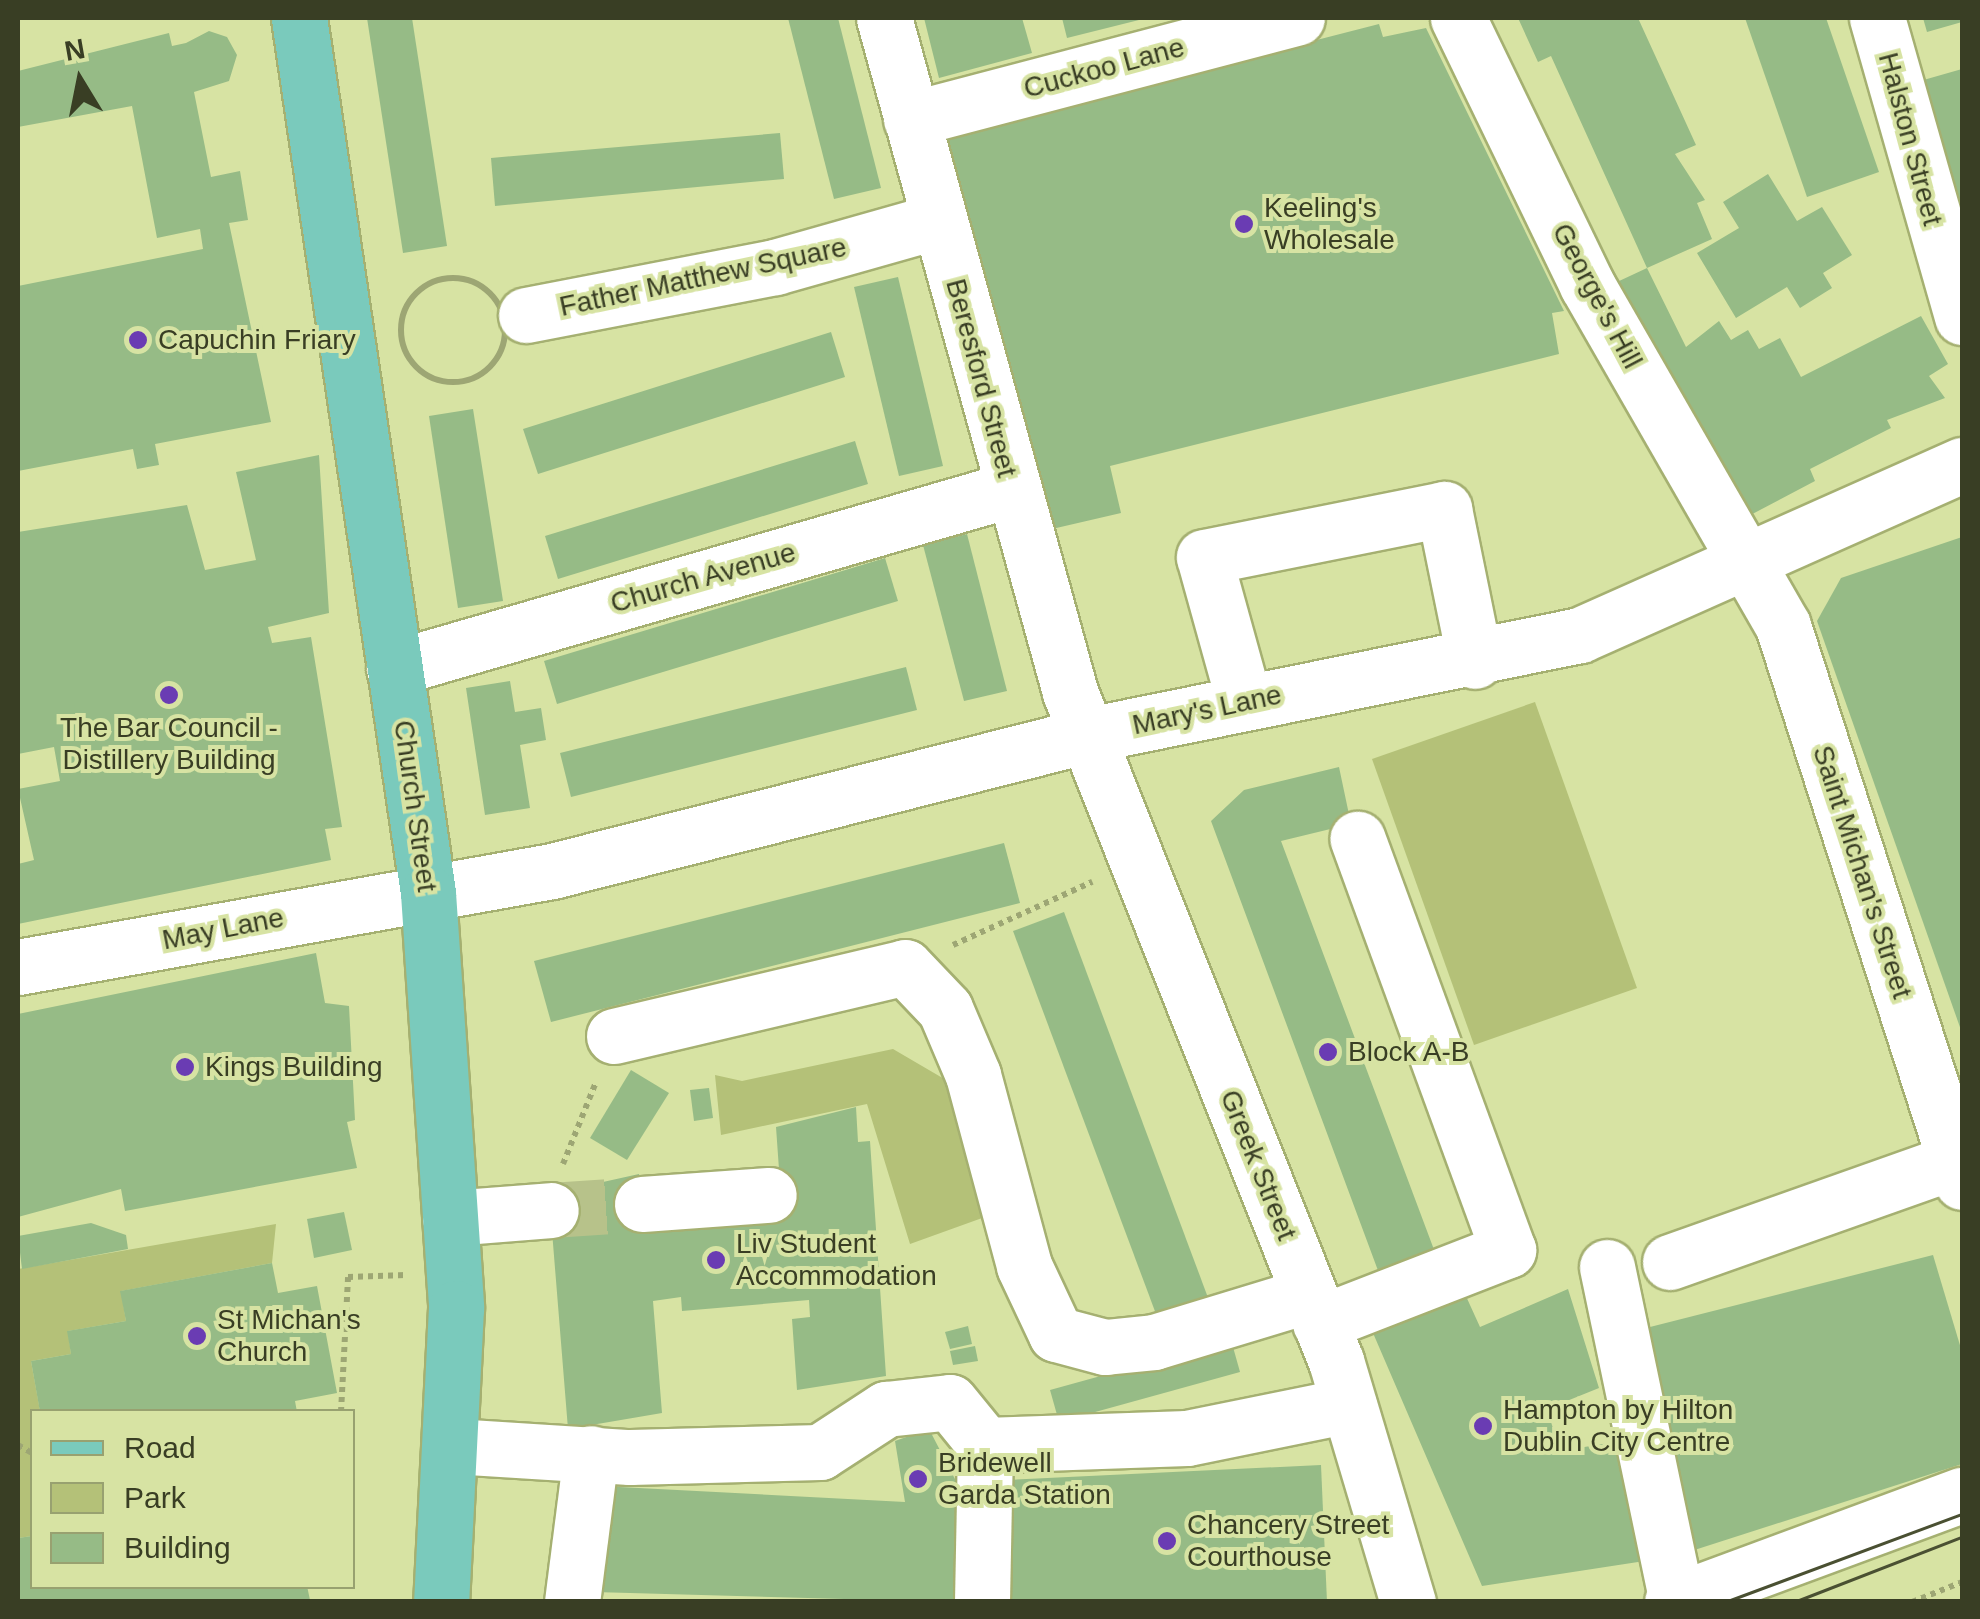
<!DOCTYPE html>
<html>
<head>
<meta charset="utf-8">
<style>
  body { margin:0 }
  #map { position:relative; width:1980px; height:1619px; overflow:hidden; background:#d7e3a3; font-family:Helvetica,sans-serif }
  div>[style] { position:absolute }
  .green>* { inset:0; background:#b4c178 }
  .building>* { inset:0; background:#96bb86 }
  .minor-tunnel>* { height:55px; margin-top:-27.5px; transform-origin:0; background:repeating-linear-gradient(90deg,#b7c28a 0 55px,transparent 0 83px) }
  .path>* { height:6px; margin-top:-3px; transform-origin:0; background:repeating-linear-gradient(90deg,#9da674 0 5px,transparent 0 10px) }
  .path>.ring { margin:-3px; padding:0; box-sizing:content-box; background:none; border:6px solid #9da674; border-radius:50% }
  .roads { filter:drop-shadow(2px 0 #a5b071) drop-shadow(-2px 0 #a5b071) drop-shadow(0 2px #a5b071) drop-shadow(0 -2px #a5b071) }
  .minor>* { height:55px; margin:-27.5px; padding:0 27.5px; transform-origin:27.5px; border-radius:27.5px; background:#fff }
  .major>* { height:55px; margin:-27.5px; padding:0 27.5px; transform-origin:27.5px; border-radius:27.5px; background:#7acabc }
  .tram>* { height:2.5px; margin:-1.25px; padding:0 1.25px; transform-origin:1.25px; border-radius:1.25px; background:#4a5032 }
  .dots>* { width:28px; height:28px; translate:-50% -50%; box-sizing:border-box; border:5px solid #d7e3a3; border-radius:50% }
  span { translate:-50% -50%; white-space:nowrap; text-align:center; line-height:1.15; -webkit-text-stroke:8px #d7e3a3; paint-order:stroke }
  .street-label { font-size:28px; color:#393e24 }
  .poi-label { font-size:28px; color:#393e24 }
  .left { translate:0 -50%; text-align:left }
  .frame { position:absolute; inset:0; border:20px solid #393e24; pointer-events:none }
  .legend { position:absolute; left:30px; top:1409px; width:325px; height:180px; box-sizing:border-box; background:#d7e3a3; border:2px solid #98a170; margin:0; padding:12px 18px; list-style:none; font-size:30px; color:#393e24 }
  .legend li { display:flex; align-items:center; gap:20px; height:50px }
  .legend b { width:50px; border:2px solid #98a170 }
  .north { position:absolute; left:30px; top:30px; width:100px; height:100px; -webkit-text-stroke:8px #d7e3a3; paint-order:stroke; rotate:350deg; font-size:28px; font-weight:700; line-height:40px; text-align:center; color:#393e24 }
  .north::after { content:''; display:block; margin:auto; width:35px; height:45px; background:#393e24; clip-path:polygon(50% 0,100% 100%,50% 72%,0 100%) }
</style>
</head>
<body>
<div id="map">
  <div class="green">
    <div style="clip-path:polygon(1535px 702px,1637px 988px,1474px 1045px,1372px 759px)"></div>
    <div style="clip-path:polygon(893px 1049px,946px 1080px,996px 1213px,910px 1244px,867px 1104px,721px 1135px,715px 1075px,742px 1081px)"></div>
    <div style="clip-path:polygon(276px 1224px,272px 1263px,121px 1291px,126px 1321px,68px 1331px,71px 1354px,31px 1361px,40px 1411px,32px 1412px,32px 1536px,18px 1538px,18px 1269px)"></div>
  </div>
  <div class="building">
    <div style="clip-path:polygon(367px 18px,412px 18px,447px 246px,403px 253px)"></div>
    <div style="clip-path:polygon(788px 18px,838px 18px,881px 188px,834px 199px)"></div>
    <div style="clip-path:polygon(924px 18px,1022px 18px,1032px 53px,939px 78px)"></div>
    <div style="clip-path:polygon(1062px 18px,1143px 18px,1143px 19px,1067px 38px)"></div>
    <div style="clip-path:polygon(1518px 18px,1638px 18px,1696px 145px,1675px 154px,1705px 200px,1697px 203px,1712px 239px,1647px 268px,1686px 347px,1719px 321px,1731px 340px,1748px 330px,1759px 349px,1780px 338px,1801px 377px,1921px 316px,1948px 364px,1929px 376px,1945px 398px,1887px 420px,1891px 428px,1810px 469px,1815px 481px,1741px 520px,1617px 282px,1647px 268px,1551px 56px,1538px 62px)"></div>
    <div style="clip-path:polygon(1745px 18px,1826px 18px,1879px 172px,1807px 197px)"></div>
    <div style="clip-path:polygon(1923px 18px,1962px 18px,1962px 22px,1927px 32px)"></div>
    <div style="clip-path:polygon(1379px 24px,1383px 37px,1426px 28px,1564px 311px,1552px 313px,1559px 354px,1110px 466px,1121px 513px,1052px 529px,943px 136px)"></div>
    <div style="clip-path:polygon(209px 31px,227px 37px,237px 55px,229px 81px,194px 92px,211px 177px,240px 171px,248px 220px,229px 223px,271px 422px,155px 444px,159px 465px,137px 469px,133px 449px,18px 471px,18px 286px,203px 249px,200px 229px,157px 238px,132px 106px,18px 127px,18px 71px,169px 33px,172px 46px,186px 43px)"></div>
    <div style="clip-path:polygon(1962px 69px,1962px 239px,1913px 83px)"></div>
    <div style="clip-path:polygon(780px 133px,784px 179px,495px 206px,491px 158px)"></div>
    <div style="clip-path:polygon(1768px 174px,1797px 221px,1822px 207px,1852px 255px,1823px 273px,1832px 288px,1800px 308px,1787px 287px,1736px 318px,1697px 253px,1739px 228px,1723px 202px)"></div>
    <div style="clip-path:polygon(898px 277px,943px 466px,899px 476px,854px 287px)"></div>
    <div style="clip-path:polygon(831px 332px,845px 377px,538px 474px,523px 429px)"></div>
    <div style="clip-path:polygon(473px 409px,503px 601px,458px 608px,429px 416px)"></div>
    <div style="clip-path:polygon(855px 441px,868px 484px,558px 579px,545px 536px)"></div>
    <div style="clip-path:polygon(319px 455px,329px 613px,268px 627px,272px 643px,311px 637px,342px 827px,325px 829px,331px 860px,18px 924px,18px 864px,34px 860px,18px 789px,60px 781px,54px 747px,18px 754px,18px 532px,187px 505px,205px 570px,256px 560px,236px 472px)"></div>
    <div style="clip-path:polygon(967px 534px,1007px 691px,964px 701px,923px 545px)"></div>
    <div style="clip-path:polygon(1962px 537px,1962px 1033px,1817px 621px,1841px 578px)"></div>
    <div style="clip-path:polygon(885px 558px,898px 601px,557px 704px,544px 661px)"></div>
    <div style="clip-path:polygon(906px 667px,917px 710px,571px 797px,560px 753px)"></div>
    <div style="clip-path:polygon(510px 681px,515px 712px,541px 708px,546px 740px,520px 745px,530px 808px,485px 815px,466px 688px)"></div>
    <div style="clip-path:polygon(1339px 767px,1351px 824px,1281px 841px,1439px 1263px,1383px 1284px,1211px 821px,1244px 790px)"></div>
    <div style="clip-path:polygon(1004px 843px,1020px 903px,551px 1022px,534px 961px)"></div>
    <div style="clip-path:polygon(1064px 912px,1210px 1303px,1159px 1322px,1013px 931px)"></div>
    <div style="clip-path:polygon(316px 953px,325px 1003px,349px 1006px,355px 1120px,347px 1122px,357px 1168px,125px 1211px,121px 1189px,18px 1217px,18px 1014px)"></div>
    <div style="clip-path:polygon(631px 1070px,669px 1093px,627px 1160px,590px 1138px)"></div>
    <div style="clip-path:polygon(709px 1088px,713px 1118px,694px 1121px,690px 1090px)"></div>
    <div style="clip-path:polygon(856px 1107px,858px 1142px,870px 1141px,886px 1376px,797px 1390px,792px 1319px,810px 1317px,809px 1300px,682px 1311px,681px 1297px,653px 1301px,662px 1413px,568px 1429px,549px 1194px,639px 1174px,643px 1223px,782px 1212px,776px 1127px)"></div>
    <div style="clip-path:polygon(344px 1212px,352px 1250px,314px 1258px,307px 1219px)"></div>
    <div style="clip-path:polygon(91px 1223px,126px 1235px,128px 1249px,22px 1269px,18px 1236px)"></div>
    <div style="clip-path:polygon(1933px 1255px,1962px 1352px,1962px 1464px,1682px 1554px,1650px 1327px)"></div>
    <div style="clip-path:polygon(272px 1263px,278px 1293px,317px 1286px,337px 1393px,295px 1401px,297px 1412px,40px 1412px,31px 1361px,71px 1354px,67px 1331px,126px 1321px,120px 1291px)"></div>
    <div style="clip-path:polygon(1568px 1289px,1599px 1388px,1547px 1409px,1560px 1451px,1615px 1442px,1651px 1560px,1482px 1586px,1373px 1333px,1465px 1294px,1480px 1327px)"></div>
    <div style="clip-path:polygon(968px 1326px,972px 1344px,950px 1349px,945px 1332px)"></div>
    <div style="clip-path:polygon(1231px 1340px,1240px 1372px,1059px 1422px,1050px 1390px)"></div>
    <div style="clip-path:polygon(975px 1346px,978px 1361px,953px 1365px,950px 1351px)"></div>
    <div style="clip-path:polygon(929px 1429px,956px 1481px,954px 1602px,594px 1592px,600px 1486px,905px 1502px,895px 1441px)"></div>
    <div style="clip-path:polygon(1321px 1465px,1327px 1602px,1012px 1602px,1007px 1480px)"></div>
    <div style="clip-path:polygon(32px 1536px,32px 1586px,307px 1586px,310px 1600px,18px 1602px,18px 1538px)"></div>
  </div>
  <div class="minor-tunnel">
    <div style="left:551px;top:1210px;width:91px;rotate:-3.8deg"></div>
  </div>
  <div class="path">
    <div class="ring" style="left:401px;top:278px;width:98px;height:98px"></div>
    <div style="left:953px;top:945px;width:153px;rotate:-24.4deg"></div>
    <div style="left:563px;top:1164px;width:88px;rotate:-68.1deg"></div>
    <div style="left:341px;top:1412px;width:135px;rotate:-87deg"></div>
    <div style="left:348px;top:1277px;width:58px;rotate:-2deg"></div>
    <div style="left:18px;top:1445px;width:16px;rotate:30deg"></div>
    <div style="left:1912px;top:1602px;width:54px;rotate:-21.8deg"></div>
  </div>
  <div class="roads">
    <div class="minor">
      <div style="left:884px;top:18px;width:699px;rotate:74.57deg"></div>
      <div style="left:1070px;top:692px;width:720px;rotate:68.32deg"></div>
      <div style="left:1336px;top:1361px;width:252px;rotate:73.4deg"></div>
      <div style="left:1458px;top:18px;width:297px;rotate:64.2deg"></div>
      <div style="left:1587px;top:285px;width:393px;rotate:60.1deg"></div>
      <div style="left:1783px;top:626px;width:584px;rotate:72.15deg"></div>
      <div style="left:1877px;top:18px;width:311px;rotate:74.1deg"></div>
      <div style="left:911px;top:119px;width:399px;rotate:-14.7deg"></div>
      <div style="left:526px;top:315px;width:254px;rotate:-10.9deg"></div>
      <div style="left:775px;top:267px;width:169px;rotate:-15.8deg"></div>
      <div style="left:394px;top:668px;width:643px;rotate:-16.15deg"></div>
      <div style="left:1244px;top:701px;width:149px;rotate:-105.5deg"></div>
      <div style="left:1204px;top:557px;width:245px;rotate:-11.3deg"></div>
      <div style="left:1444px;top:509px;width:155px;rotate:78.5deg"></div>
      <div style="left:18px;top:967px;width:543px;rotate:-10.19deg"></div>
      <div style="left:552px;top:871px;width:553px;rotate:-14.24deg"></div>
      <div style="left:1088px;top:735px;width:502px;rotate:-11.49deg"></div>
      <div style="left:1580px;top:635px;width:418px;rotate:-24deg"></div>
      <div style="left:614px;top:1036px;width:299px;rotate:-13.3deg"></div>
      <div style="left:905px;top:967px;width:58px;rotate:46.4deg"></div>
      <div style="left:945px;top:1009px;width:72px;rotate:67deg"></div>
      <div style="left:973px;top:1075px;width:198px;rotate:75deg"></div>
      <div style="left:1024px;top:1266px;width:75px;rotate:64.8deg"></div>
      <div style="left:1056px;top:1334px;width:51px;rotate:14.9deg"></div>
      <div style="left:1105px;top:1347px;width:49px;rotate:-5.8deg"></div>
      <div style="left:1154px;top:1342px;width:162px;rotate:-16.9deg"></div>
      <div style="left:642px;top:1204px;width:127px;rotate:-4.1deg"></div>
      <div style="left:450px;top:1218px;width:101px;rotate:-4.5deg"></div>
      <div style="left:1670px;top:1262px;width:302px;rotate:-19.5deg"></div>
      <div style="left:1607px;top:1267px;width:336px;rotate:78.2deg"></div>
      <div style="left:1320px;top:1323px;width:202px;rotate:-21.2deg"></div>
      <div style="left:1508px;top:1250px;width:438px;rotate:-110.1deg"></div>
      <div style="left:453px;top:1446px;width:177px;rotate:3.6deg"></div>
      <div style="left:630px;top:1457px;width:190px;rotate:-1.5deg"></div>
      <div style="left:820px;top:1452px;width:79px;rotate:-33.1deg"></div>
      <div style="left:886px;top:1409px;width:64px;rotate:-6.2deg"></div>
      <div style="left:950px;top:1402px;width:55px;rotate:50.9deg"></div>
      <div style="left:572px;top:1602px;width:150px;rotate:-82.7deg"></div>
      <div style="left:982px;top:1602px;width:157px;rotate:-88.9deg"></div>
      <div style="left:985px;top:1445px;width:202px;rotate:-2deg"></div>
      <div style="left:1187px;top:1438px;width:165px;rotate:-11.5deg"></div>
      <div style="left:1672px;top:1602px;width:309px;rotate:-20.3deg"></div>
    </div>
    <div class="major">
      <div style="left:299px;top:18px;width:884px;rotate:81.61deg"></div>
      <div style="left:428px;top:893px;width:416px;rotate:86.1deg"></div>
      <div style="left:456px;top:1308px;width:294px;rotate:92.9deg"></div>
    </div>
  </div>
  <div class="tram">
    <div style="left:1725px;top:1602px;width:253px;rotate:-20.4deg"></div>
    <div style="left:1794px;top:1602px;width:180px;rotate:-21.2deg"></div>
  </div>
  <div class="dots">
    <div style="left:1244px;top:224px;background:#6a3cb3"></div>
    <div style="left:138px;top:340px;background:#6a3cb3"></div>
    <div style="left:169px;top:695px;background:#6a3cb3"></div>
    <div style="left:1328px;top:1052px;background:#6a3cb3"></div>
    <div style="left:185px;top:1067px;background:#6a3cb3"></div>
    <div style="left:716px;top:1260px;background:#6a3cb3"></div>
    <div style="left:197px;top:1336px;background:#6a3cb3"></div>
    <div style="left:1483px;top:1426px;background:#6a3cb3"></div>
    <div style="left:918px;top:1479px;background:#6a3cb3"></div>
    <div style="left:1167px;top:1541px;background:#6a3cb3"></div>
  </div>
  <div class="street-label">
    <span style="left:1104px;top:68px;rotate:-15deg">Cuckoo Lane</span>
    <span style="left:1910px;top:139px;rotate:75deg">Halston Street</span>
    <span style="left:703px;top:277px;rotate:-12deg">Father Matthew Square</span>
    <span style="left:1597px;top:296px;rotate:62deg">George's Hill</span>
    <span style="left:981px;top:378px;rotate:75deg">Beresford Street</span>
    <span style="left:703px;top:578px;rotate:-16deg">Church Avenue</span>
    <span style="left:1207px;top:710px;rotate:-12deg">Mary's Lane</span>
    <span style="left:415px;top:806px;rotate:82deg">Church Street</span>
    <span style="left:1862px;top:872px;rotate:72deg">Saint Michan's Street</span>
    <span style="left:223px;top:929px;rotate:-11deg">May Lane</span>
    <span style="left:1258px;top:1165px;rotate:68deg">Greek Street</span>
  </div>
  <div class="poi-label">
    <span class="left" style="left:1264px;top:224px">Keeling's<br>Wholesale</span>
    <span class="left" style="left:158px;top:340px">Capuchin Friary</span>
    <span style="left:169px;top:744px">The Bar Council -<br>Distillery Building</span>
    <span class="left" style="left:1348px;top:1052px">Block A-B</span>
    <span class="left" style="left:205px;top:1067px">Kings Building</span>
    <span class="left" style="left:736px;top:1260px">Liv Student<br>Accommodation</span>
    <span class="left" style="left:217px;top:1336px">St Michan's<br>Church</span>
    <span class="left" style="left:1503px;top:1426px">Hampton by Hilton<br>Dublin City Centre</span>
    <span class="left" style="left:938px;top:1479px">Bridewell<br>Garda Station</span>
    <span class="left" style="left:1187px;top:1541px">Chancery Street<br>Courthouse</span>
  </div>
  <div class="frame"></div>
  <ul class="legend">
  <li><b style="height:12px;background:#7acabc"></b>Road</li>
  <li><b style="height:28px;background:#b4c178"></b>Park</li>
  <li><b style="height:28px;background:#96bb86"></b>Building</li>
  </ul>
  <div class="north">N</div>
</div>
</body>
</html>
